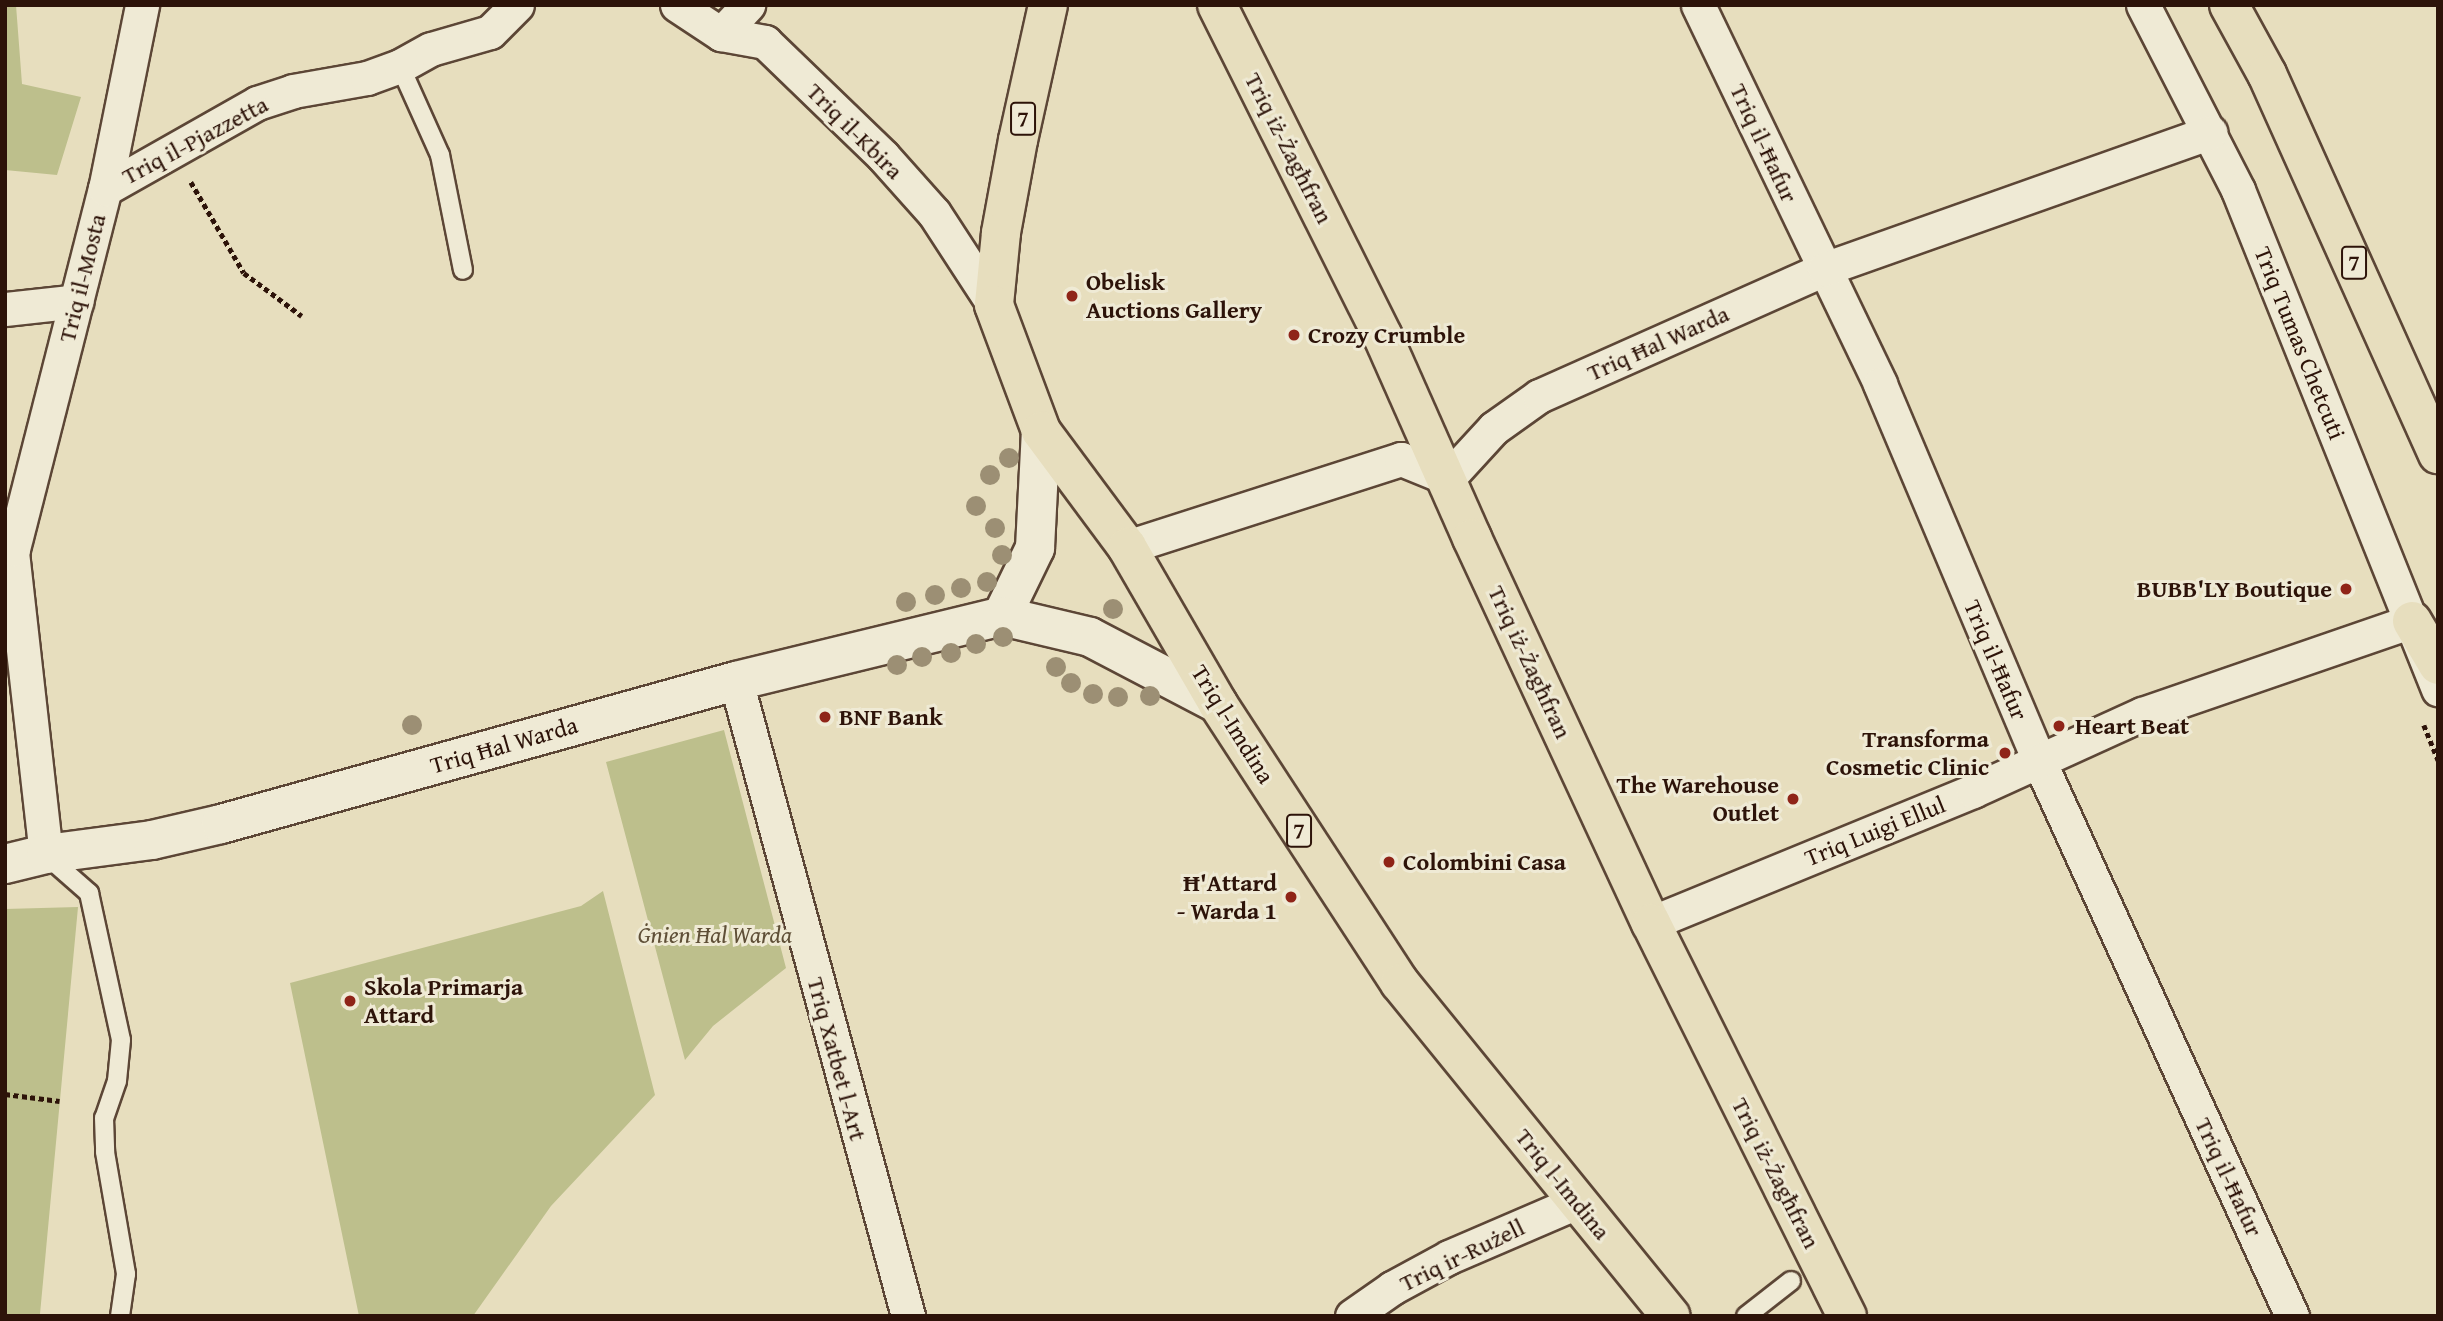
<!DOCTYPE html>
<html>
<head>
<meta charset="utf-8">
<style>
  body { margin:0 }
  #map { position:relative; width:2443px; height:1321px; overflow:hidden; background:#e7debe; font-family:"Gentium Book Plus",serif }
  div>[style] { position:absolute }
  .green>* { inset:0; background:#bdbf8c }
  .path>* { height:4.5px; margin-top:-2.25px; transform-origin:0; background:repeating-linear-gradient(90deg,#2d1309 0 5px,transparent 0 8.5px) }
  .roads { filter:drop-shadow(2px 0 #5c4636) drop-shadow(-2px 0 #5c4636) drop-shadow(0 2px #5c4636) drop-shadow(0 -2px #5c4636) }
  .lane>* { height:18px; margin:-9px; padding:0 9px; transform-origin:9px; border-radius:9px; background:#efead5 }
  .street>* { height:33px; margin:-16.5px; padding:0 16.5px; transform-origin:16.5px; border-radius:16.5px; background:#efead5 }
  .secondary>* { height:38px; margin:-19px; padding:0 19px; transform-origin:19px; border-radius:19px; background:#efead5 }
  .highway>* { height:38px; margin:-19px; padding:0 19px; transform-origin:19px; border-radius:19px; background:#e7debe }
  .trees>* { width:20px; height:20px; margin:-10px; border-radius:50%; background:#9c8f74 }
  .dots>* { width:19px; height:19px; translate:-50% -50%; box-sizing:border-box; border:4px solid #efead5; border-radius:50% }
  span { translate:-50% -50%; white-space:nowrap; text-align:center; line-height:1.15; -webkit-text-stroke:6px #efead5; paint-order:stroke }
  .shield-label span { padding:2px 5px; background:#efead5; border:2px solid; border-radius:5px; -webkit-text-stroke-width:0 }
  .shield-label { font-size:23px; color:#2d1309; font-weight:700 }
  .street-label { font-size:24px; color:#2d1309 }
  .poi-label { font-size:24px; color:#2d1309; font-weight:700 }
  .left { translate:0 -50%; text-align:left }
  .right { translate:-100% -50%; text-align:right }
  .park-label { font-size:24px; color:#5f4f37; font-style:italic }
  .frame { position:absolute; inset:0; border:7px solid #2d1309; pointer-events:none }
</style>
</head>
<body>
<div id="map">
  <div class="green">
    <div style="clip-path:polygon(5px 5px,16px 5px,22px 84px,81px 97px,57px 175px,5px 170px)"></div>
    <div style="clip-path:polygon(724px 730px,786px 968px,713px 1026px,685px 1060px,606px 762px)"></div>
    <div style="clip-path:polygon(603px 891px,655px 1095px,551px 1206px,473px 1316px,359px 1316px,290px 983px,581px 906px)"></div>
    <div style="clip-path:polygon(78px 907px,40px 1314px,5px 1316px,5px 909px)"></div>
  </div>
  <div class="path">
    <div style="left:191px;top:182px;width:105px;rotate:59.8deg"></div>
    <div style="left:244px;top:273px;width:72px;rotate:36.6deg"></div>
    <div style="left:2424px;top:725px;width:38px;rotate:68deg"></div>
    <div style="left:5px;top:1094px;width:55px;rotate:7.3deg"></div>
  </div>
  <div class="roads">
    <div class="lane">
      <div style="left:400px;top:66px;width:98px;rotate:65.8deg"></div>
      <div style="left:440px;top:155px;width:117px;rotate:78.7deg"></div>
      <div style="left:48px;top:857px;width:55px;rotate:41.3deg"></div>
      <div style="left:89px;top:893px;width:150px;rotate:77.7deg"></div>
      <div style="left:121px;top:1040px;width:41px;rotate:95.6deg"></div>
      <div style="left:117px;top:1081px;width:39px;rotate:109deg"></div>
      <div style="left:104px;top:1118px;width:34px;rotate:88deg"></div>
      <div style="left:105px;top:1152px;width:124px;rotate:80.2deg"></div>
      <div style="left:126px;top:1274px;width:42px;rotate:98.1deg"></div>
      <div style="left:1746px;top:1316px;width:57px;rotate:-37.9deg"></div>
    </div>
    <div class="street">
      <div style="left:677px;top:5px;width:53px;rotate:33.4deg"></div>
      <div style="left:721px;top:34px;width:45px;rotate:10.3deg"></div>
      <div style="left:765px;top:42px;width:164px;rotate:44deg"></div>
      <div style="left:883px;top:156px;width:76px;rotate:48.2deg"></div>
      <div style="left:934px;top:213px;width:110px;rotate:56.9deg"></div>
      <div style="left:1698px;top:5px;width:420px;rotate:64.3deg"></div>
      <div style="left:1880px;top:384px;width:411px;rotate:67.1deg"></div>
      <div style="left:2040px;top:763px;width:608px;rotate:65.5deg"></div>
      <div style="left:2143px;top:5px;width:208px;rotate:62.8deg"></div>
      <div style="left:2238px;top:190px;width:538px;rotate:68.16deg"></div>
      <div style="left:721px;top:34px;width:40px;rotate:-47deg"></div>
      <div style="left:105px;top:189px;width:175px;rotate:-29.5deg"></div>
      <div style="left:257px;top:103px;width:38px;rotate:-18deg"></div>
      <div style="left:293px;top:91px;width:75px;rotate:-10deg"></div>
      <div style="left:367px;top:78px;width:35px;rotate:-20deg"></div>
      <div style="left:400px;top:66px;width:35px;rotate:-29deg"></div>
      <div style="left:431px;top:49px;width:61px;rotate:-16.1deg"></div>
      <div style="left:490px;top:32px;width:38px;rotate:-45deg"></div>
      <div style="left:5px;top:309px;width:72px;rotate:-6.3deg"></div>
      <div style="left:11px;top:543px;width:313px;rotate:83.6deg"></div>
      <div style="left:1127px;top:547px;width:288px;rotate:-17.8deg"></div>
      <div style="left:1401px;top:459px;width:51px;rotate:22deg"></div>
      <div style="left:1448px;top:478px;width:68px;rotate:-47.4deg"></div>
      <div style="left:1494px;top:428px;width:55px;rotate:-35.4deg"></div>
      <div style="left:1539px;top:396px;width:312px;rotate:-24deg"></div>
      <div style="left:1824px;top:269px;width:410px;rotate:-19.5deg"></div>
      <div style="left:5px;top:566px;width:19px;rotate:-65deg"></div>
      <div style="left:13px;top:549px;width:372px;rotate:-75.7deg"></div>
      <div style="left:105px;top:189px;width:188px;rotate:-78.6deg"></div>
      <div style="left:736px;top:681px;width:658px;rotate:74.84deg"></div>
      <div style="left:1651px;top:923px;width:348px;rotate:-22.3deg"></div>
      <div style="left:1973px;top:791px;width:186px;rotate:-24.5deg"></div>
      <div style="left:2142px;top:714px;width:286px;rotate:-19deg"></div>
      <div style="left:1352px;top:1316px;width:49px;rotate:-35deg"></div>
      <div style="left:1392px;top:1288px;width:65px;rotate:-28.5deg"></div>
      <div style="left:1449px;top:1257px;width:139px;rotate:-23.3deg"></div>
    </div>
    <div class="secondary">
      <div style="left:1002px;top:616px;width:76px;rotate:-64.1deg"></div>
      <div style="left:1035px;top:548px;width:117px;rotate:-87.1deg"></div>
      <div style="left:5px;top:864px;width:42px;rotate:-13.7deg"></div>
      <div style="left:46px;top:854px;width:107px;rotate:-7.5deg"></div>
      <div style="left:152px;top:840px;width:71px;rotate:-13.1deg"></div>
      <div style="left:221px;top:824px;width:534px;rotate:-15.52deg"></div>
      <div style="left:736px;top:681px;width:274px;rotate:-13.7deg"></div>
      <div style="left:1002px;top:616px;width:90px;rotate:13.4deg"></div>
      <div style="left:1090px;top:637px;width:144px;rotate:27.6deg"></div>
    </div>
    <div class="highway">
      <div style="left:1048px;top:5px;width:138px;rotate:102.5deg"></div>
      <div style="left:1018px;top:140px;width:95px;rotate:100.4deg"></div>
      <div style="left:1001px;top:233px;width:72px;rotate:95.6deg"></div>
      <div style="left:994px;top:305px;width:134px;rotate:69.5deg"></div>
      <div style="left:1041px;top:431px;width:144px;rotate:53.4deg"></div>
      <div style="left:1127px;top:547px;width:181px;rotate:59.9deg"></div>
      <div style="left:1218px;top:704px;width:333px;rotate:56.9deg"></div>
      <div style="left:1400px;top:983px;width:429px;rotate:50.9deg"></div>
      <div style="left:1217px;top:5px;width:371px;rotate:63.4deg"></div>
      <div style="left:1383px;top:337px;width:220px;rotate:66.1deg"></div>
      <div style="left:1472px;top:538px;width:425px;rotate:65.1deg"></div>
      <div style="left:1651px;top:923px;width:439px;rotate:63.5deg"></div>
      <div style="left:2229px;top:5px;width:79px;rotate:61.2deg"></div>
      <div style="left:2267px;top:74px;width:417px;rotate:65.8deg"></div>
      <div style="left:2412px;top:621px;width:51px;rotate:59.4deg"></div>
    </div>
  </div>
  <div class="trees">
    <div style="left:1009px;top:458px"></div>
    <div style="left:990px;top:475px"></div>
    <div style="left:976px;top:506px"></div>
    <div style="left:995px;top:528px"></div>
    <div style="left:1002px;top:555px"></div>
    <div style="left:987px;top:582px"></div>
    <div style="left:961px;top:588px"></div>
    <div style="left:935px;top:595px"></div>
    <div style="left:906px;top:602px"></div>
    <div style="left:1113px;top:609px"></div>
    <div style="left:1003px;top:637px"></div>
    <div style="left:976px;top:644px"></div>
    <div style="left:951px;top:653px"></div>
    <div style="left:922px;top:657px"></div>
    <div style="left:897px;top:665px"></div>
    <div style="left:1056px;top:667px"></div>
    <div style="left:1071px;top:683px"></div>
    <div style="left:1093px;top:694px"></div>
    <div style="left:1150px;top:696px"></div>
    <div style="left:1118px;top:697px"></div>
    <div style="left:412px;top:725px"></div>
  </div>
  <div class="dots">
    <div style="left:1072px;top:296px;background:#8f2418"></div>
    <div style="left:1294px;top:335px;background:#8f2418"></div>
    <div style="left:2346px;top:589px;background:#8f2418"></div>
    <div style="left:825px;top:717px;background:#8f2418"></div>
    <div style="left:2059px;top:726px;background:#8f2418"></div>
    <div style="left:2005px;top:753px;background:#8f2418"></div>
    <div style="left:1793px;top:799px;background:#8f2418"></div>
    <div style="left:1389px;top:862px;background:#8f2418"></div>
    <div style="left:1291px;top:897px;background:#8f2418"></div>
    <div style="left:350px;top:1001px;background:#8f2418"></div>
  </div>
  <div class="shield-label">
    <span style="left:1023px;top:119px">7</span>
    <span style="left:2354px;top:263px">7</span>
    <span style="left:1299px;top:831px">7</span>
  </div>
  <div class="street-label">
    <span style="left:855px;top:131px;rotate:45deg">Triq il-Kbira</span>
    <span style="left:195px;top:140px;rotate:-28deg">Triq il-Pjazzetta</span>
    <span style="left:1764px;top:143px;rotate:65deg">Triq il-Ħafur</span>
    <span style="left:1289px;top:148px;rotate:63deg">Triq iż-Żagħfran</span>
    <span style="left:82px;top:278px;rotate:-76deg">Triq il-Mosta</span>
    <span style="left:1658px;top:343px;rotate:-24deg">Triq Ħal Warda</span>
    <span style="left:2300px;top:343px;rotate:68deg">Triq Tumas Chetcuti</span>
    <span style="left:1996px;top:660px;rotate:67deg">Triq il-Ħafur</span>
    <span style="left:1530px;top:662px;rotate:65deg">Triq iż-Żagħfran</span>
    <span style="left:1233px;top:724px;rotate:58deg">Triq l-Imdina</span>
    <span style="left:504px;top:745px;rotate:-16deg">Triq Ħal Warda</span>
    <span style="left:1875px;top:831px;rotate:-22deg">Triq Luigi Ellul</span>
    <span style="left:837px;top:1059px;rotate:75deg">Triq Xatbet l-Art</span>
    <span style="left:1776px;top:1173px;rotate:63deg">Triq iż-Żagħfran</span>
    <span style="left:2229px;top:1177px;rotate:65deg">Triq il-Ħafur</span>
    <span style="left:1563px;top:1184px;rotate:51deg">Triq l-Imdina</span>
    <span style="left:1462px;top:1255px;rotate:-26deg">Triq ir-Rużell</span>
  </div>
  <div class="poi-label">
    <span class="left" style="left:1086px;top:296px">Obelisk<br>Auctions Gallery</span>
    <span class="left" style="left:1308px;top:335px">Crozy Crumble</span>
    <span class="right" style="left:2332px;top:589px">BUBB'LY Boutique</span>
    <span class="left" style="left:839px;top:717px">BNF Bank</span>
    <span class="left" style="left:2075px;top:726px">Heart Beat</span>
    <span class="right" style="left:1989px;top:753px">Transforma<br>Cosmetic Clinic</span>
    <span class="right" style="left:1779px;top:799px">The Warehouse<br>Outlet</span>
    <span class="left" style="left:1403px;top:862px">Colombini Casa</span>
    <span class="right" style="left:1277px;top:897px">Ħ'Attard<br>- Warda 1</span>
    <span class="left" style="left:364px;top:1001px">Skola Primarja<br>Attard</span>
  </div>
  <div class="park-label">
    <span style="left:715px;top:935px">Ġnien Ħal Warda</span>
  </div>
  <div class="frame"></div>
</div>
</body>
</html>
